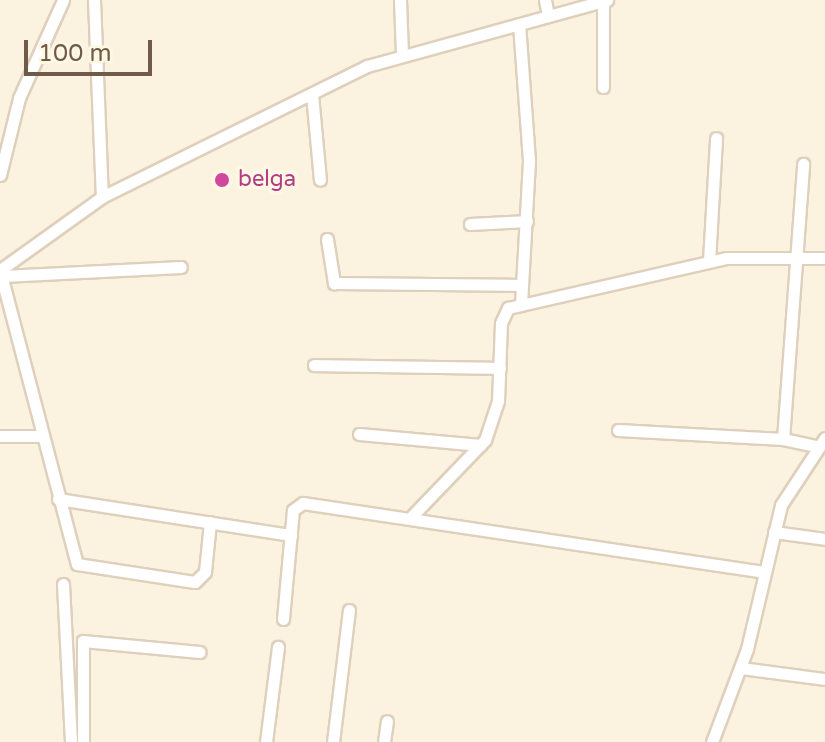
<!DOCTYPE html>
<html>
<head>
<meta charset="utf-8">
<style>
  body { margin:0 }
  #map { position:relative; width:825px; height:742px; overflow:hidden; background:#fbf3df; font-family:"Varela Round",sans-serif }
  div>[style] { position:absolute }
  .roads { filter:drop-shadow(2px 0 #ded0bc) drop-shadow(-2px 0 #ded0bc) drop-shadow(0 2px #ded0bc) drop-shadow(0 -2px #ded0bc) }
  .minor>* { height:11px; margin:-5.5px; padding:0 5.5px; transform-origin:5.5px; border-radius:5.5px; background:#fff }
  .dots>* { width:22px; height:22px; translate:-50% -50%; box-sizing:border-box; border:4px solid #fef7e4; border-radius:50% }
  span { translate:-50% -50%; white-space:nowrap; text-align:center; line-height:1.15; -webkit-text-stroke:8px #fef7e4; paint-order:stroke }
  .hotel-label { font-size:22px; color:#b23c85 }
  .left { translate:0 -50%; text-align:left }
  .scale { position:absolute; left:24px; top:40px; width:128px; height:36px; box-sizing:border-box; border:4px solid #705b48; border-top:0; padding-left:10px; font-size:24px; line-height:28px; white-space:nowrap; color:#705b48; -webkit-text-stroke:6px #fef7e4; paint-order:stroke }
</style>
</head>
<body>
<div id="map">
  <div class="roads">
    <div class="minor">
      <div style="left:94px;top:0;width:197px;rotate:87.7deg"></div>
      <div style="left:400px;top:0;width:55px;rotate:87.9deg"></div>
      <div style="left:545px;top:0;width:16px;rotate:79deg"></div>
      <div style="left:519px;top:24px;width:137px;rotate:85.8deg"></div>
      <div style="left:529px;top:161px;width:144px;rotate:93.2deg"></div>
      <div style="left:521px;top:305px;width:211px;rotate:-12.9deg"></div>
      <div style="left:727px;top:258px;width:98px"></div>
      <div style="left:603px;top:87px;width:86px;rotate:-90deg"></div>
      <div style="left:312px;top:94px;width:86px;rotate:84.7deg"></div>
      <div style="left:0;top:175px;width:79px;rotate:-76.1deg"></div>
      <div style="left:19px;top:98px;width:107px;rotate:-65.8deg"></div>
      <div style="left:470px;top:224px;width:57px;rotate:-3deg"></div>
      <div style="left:327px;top:239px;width:45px;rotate:81deg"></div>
      <div style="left:334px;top:283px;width:188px;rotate:0.6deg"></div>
      <div style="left:709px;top:261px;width:123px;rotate:-86.7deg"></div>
      <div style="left:0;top:270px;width:125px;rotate:-35.6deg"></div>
      <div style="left:102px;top:197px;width:296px;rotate:-26.3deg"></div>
      <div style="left:367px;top:66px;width:249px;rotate:-15.4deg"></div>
      <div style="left:0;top:271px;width:303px;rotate:75.3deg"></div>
      <div style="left:77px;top:564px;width:119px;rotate:8.7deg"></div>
      <div style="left:195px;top:582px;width:14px;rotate:-45deg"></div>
      <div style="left:205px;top:572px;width:50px;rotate:-84.3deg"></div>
      <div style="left:3px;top:276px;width:178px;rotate:-2.9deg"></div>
      <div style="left:314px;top:365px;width:186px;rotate:0.9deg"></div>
      <div style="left:618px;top:430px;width:165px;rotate:3.1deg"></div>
      <div style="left:783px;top:439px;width:276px;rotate:-85.8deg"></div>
      <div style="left:359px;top:434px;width:122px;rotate:5.2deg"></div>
      <div style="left:0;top:436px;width:39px"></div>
      <div style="left:783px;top:439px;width:34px;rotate:12deg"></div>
      <div style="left:58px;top:499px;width:236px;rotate:8.8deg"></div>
      <div style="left:412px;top:516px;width:105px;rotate:-46.2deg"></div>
      <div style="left:485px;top:440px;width:41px;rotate:-71.6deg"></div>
      <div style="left:498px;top:401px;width:78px;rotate:-87.8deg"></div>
      <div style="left:501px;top:323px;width:17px;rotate:-65deg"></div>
      <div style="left:508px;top:308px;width:13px;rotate:-13deg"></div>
      <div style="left:774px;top:532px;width:51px;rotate:7.8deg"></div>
      <div style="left:63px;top:584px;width:158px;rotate:87.1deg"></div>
      <div style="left:283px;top:619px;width:109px;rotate:-84.8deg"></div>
      <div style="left:293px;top:510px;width:12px;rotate:-35deg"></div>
      <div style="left:303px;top:503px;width:467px;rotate:8.5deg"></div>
      <div style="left:741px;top:668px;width:85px;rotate:7.5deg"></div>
      <div style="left:83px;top:742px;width:101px;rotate:-90deg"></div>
      <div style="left:83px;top:641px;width:117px;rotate:5.4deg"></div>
      <div style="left:266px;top:742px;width:96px;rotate:-82.8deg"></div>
      <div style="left:333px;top:742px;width:133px;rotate:-83.1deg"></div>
      <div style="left:384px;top:742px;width:21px;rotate:-82deg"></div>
      <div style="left:712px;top:742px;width:99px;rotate:-69.4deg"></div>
      <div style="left:747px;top:649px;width:148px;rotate:-76.7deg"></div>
      <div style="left:781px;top:505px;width:80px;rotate:-56.7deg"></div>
    </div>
  </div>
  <div class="dots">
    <div style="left:222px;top:180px;background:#d1479c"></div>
  </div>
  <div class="hotel-label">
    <span class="left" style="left:238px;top:180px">belga</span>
  </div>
  <div class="scale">100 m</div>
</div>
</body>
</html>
